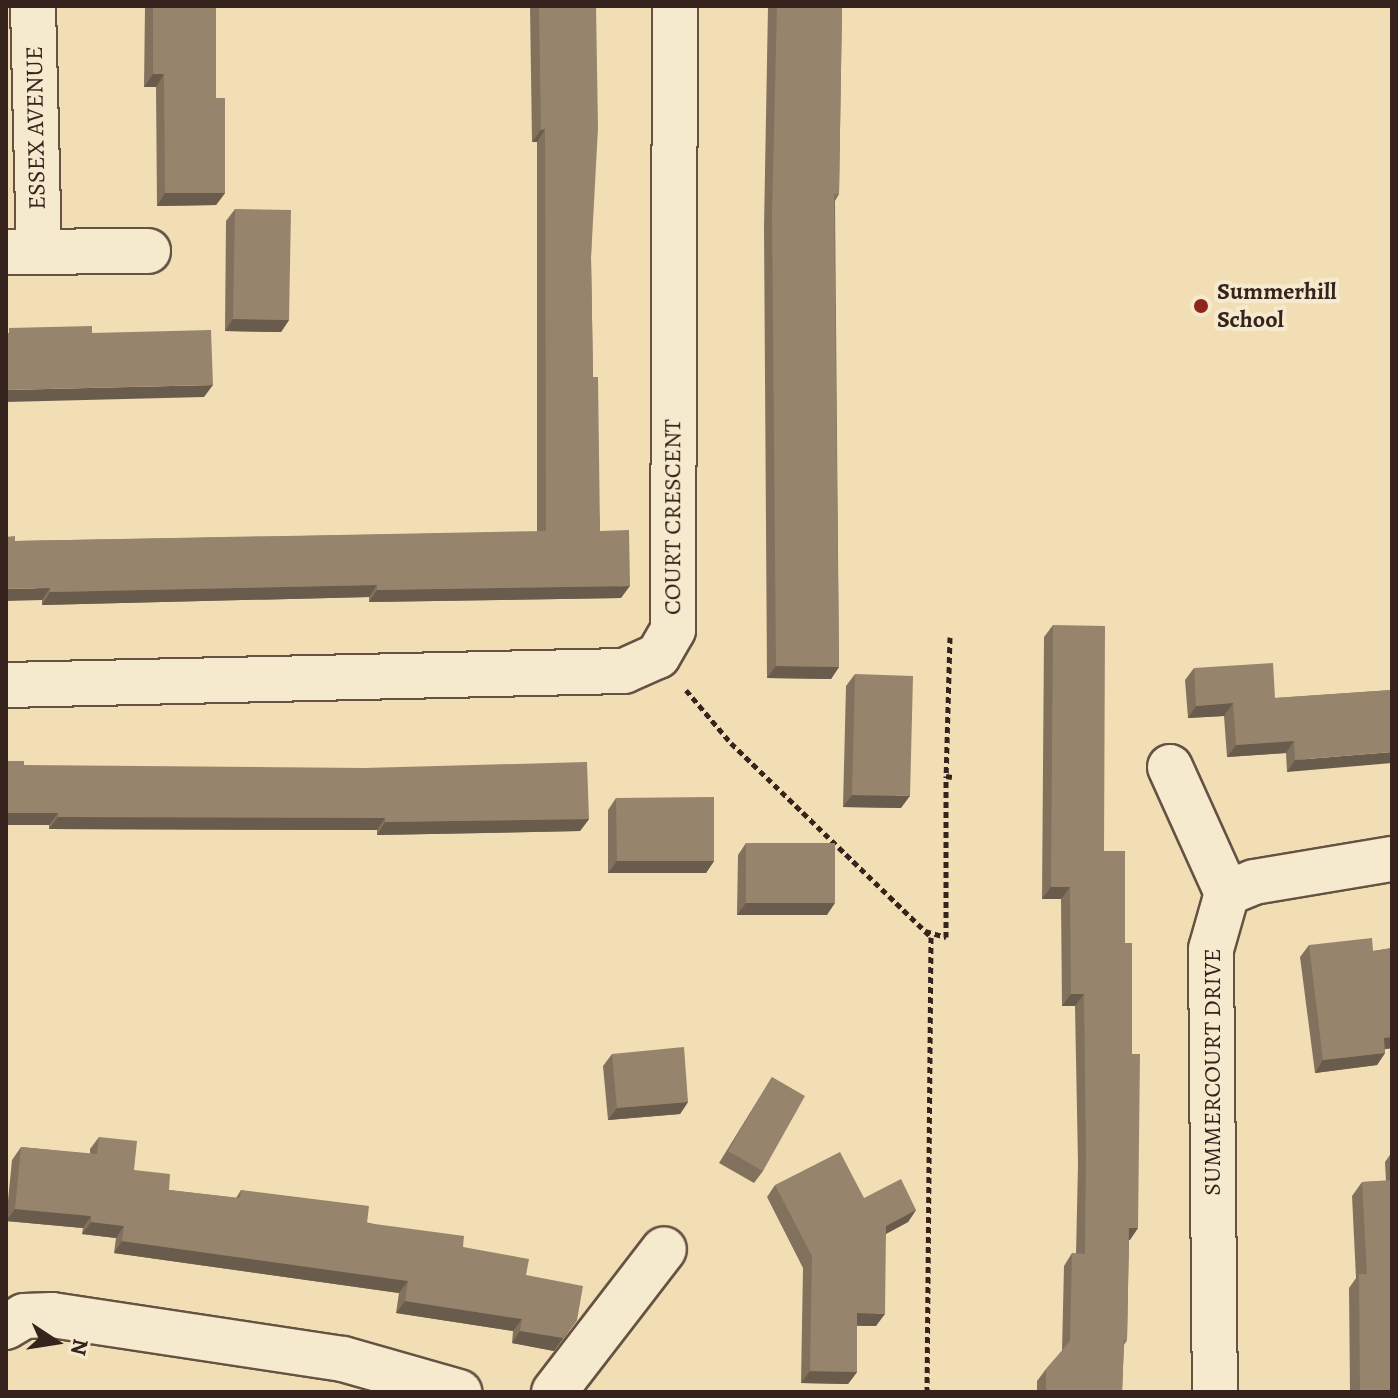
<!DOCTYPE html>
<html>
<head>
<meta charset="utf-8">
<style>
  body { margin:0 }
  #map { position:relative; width:1398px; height:1398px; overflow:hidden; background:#f1deb4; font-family:Alegreya,serif }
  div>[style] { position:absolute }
  .path>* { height:5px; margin-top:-2.5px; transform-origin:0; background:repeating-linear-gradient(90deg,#36231d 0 6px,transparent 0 10px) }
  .roads { filter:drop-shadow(2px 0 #655243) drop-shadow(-2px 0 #655243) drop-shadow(0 2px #655243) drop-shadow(0 -2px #655243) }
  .minor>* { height:44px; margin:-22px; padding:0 22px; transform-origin:22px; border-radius:22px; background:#f6eace }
  .wall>* { inset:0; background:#82725d }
  .shaded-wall>* { inset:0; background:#6a5c4c }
  .building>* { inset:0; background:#97846c }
  .dots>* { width:22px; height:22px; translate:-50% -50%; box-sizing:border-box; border:4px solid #f6eace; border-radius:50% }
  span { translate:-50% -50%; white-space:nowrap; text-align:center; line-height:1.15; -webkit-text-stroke:8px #f6eace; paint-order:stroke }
  .street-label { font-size:24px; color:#36231d }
  .poi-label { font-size:24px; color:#36231d; font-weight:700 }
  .left { translate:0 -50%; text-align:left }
  .frame { position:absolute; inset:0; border:8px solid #36231d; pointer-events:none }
  .north { position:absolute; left:16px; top:1302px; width:80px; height:80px; -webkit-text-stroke:6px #f6eace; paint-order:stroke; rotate:102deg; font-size:22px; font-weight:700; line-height:32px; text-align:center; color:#36231d }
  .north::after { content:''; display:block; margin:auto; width:28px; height:36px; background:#36231d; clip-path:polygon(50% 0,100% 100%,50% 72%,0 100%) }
</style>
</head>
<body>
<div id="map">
  <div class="path">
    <div style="left:950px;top:637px;width:139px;rotate:91.6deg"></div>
    <div style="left:946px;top:776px;width:6px;rotate:9deg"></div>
    <div style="left:686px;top:690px;width:70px;rotate:49.7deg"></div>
    <div style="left:731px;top:743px;width:279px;rotate:44.1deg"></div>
    <div style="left:931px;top:937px;width:455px;rotate:90.5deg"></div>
    <div style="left:925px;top:931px;width:22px;rotate:16deg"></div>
    <div style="left:946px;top:937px;width:161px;rotate:-90deg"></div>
  </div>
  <div class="roads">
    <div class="minor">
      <div style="left:33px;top:6px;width:245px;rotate:88.6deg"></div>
      <div style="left:6px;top:252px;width:142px;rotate:-0.4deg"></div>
      <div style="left:6px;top:685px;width:618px;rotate:-1.3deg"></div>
      <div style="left:624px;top:671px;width:37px;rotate:-24deg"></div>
      <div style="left:658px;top:656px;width:30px;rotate:-60deg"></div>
      <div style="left:673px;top:630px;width:624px;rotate:-89.82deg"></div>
      <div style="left:1170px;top:767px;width:138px;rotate:65.7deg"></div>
      <div style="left:1227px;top:893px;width:58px;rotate:105.9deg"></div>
      <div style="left:1211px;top:949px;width:443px;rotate:89.5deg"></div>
      <div style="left:1227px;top:893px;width:29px;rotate:-22deg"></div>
      <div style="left:1254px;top:882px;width:140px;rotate:-9.5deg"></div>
      <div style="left:6px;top:1327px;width:21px;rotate:-31deg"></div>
      <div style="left:24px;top:1316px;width:28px;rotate:-2deg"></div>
      <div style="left:52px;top:1315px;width:294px;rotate:8.6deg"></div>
      <div style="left:343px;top:1359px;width:121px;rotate:15.9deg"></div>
      <div style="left:554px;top:1392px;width:180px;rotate:-52.4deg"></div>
    </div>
  </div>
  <div class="wall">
    <div style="clip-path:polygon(145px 6px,216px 6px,216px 98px,225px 193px,216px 205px,157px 206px,156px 87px,144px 87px)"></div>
    <div style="clip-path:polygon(530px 6px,596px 6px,591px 258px,593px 377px,600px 531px,621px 598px,369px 602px,369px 597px,42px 605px,42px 600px,15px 541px,537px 532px,537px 142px,532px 142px)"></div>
    <div style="clip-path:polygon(768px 6px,842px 6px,839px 194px,835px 201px,839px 667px,831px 679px,767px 678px,764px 227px)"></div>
    <div style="clip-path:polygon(235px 209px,289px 320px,281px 332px,225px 331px,226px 221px)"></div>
    <div style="clip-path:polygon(1053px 625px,1125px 943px,1132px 1054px,1138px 1228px,1129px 1240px,1127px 1340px,1124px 1345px,1122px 1392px,1037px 1392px,1037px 1381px,1046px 1369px,1062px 1351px,1064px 1266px,1072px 1253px,1076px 1254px,1078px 1164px,1075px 1006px,1062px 1006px,1061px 899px,1042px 899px,1044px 637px)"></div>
    <div style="clip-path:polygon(1194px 668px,1275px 698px,1392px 690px,1287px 772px,1286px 753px,1227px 757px,1224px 716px,1188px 718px,1185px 680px)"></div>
    <div style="clip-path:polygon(855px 674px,901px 808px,843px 807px,846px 686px)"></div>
    <div style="clip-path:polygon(24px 765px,589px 819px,580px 831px,377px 835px,377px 830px,49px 829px,49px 825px)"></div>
    <div style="clip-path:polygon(616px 798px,714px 861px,706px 873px,608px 873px,608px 810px)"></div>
    <div style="clip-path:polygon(746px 843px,827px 915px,737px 915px,738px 855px)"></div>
    <div style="clip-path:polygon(1309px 945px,1373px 951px,1392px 948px,1392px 1048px,1385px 1049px,1385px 1053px,1377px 1065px,1315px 1073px,1300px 957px)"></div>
    <div style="clip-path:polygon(612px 1054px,688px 1102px,680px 1114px,608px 1120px,603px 1066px)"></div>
    <div style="clip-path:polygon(772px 1077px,763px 1171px,754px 1183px,719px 1163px)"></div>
    <div style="clip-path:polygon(99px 1137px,134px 1170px,169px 1190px,236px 1198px,241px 1190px,463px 1247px,526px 1275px,568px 1332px,554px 1351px,512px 1343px,513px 1331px,396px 1313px,399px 1293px,114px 1253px,116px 1238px,82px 1234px,83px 1228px,6px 1221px,12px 1160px,21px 1147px,90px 1154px,90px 1149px)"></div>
    <div style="clip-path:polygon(1392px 1152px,1392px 1392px,1350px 1392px,1349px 1288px,1356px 1278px,1352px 1196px,1362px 1182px,1386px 1181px,1385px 1162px)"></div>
    <div style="clip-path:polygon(775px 1185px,864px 1198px,916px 1210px,908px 1222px,886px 1234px,876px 1326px,857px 1326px,857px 1372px,848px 1384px,801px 1383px,803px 1268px,767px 1197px)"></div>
  </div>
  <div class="shaded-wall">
    <div style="clip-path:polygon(153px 74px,164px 74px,156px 87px,144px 87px)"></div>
    <div style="clip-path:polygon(545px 129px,537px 142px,532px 142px,541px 130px)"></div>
    <div style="clip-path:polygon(165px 193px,225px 193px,216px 205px,157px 206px)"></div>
    <div style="clip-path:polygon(233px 319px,289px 320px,281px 332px,225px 331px)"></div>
    <div style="clip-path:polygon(213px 385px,204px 397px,6px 402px,6px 390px)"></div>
    <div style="clip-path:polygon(377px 585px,369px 597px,42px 605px,50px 592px)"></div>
    <div style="clip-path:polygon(630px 586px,621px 598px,369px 602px,377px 590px)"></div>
    <div style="clip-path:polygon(50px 588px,42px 600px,6px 601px,6px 589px)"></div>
    <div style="clip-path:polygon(776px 666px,839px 667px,831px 679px,767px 678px)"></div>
    <div style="clip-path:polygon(1233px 703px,1224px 716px,1188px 718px,1196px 706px)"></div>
    <div style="clip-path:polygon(1294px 741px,1286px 753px,1227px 757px,1236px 745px)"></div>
    <div style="clip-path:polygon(1392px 752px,1392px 763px,1287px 772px,1295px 760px)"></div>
    <div style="clip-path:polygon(852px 795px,910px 796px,901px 808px,843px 807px)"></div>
    <div style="clip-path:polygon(6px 813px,58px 813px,49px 825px,6px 825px)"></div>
    <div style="clip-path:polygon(58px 817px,385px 818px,377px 830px,49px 829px)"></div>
    <div style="clip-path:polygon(589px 819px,580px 831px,377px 835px,385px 822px)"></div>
    <div style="clip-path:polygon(617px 861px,714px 861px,706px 873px,608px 873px)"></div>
    <div style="clip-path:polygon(1051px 887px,1070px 887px,1061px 899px,1042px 899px)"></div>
    <div style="clip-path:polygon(746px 903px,835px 903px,827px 915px,737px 915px)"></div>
    <div style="clip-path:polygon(1071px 994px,1084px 994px,1075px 1006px,1062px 1006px)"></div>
    <div style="clip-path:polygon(1392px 1037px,1392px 1048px,1375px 1051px,1384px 1038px)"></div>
    <div style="clip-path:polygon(1385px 1053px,1377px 1065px,1315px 1073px,1323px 1060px)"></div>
    <div style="clip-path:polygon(688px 1102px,680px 1114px,608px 1120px,617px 1108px)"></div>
    <div style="clip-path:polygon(15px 1209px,91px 1216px,83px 1228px,6px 1221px)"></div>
    <div style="clip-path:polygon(916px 1210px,908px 1222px,878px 1238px,886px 1226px)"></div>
    <div style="clip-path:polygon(91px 1222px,124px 1226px,116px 1238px,82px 1234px)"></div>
    <div style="clip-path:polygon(1129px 1228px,1138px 1228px,1130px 1240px,1121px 1240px)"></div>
    <div style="clip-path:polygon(122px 1241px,408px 1281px,399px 1293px,114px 1253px)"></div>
    <div style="clip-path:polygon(405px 1301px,522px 1319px,513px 1331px,396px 1313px)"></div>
    <div style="clip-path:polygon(857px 1313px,885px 1314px,876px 1326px,849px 1325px)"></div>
    <div style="clip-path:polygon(577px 1320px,554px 1351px,512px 1343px,520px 1331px)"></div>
    <div style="clip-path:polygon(810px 1371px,857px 1372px,848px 1384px,801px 1383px)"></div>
  </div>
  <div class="building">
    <div style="clip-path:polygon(153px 6px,216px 6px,216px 98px,225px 98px,225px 193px,165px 193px,164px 74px,153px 74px)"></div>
    <div style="clip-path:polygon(539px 6px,596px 6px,598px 128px,591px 258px,593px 377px,598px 377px,600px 531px,629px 530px,630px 586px,377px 590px,377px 585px,50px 592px,50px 588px,6px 589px,6px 537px,15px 536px,15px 541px,546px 531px,545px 129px,541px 130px)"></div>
    <div style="clip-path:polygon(777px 6px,842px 6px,839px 194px,834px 194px,839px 667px,776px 666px,772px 214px)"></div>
    <div style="clip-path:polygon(235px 209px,291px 210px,289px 320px,233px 319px)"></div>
    <div style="clip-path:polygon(92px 326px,92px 333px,211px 330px,213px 385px,6px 390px,6px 333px,9px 333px,9px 328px)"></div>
    <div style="clip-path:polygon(1053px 625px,1105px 626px,1104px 851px,1125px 851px,1125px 943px,1132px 943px,1132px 1054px,1140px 1054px,1138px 1228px,1129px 1228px,1127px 1340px,1124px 1340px,1122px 1392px,1046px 1392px,1046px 1369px,1070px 1341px,1072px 1253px,1085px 1254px,1086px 1152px,1084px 994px,1071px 994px,1070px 887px,1051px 887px)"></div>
    <div style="clip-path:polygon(1273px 663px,1275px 698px,1392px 690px,1392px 752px,1295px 760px,1294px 741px,1236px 745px,1233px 703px,1196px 706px,1194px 668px)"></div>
    <div style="clip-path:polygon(855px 674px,913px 676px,910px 796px,852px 795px)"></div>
    <div style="clip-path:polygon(6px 761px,24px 761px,24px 765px,364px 768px,587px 762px,589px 819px,385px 822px,385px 818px,58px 817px,58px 813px,6px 813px)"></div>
    <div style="clip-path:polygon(714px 797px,714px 861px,617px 861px,616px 798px)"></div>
    <div style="clip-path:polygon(746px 843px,835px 843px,835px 903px,746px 903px)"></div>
    <div style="clip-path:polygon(1372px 938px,1373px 951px,1392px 948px,1392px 1037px,1384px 1038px,1385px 1053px,1323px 1060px,1309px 945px)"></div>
    <div style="clip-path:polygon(684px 1047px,688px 1102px,617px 1108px,612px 1054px)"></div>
    <div style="clip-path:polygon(772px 1077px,805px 1096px,763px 1171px,728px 1151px)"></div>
    <div style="clip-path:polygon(99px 1137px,137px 1141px,134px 1170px,170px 1174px,169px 1190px,240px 1198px,241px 1190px,369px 1206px,367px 1223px,464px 1236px,463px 1247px,529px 1259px,526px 1275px,583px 1286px,577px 1320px,563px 1338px,520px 1331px,522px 1319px,405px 1301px,408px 1281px,122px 1241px,124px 1226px,91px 1222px,91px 1216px,15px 1209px,21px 1147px,97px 1154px)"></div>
    <div style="clip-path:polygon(840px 1152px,864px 1198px,901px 1179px,916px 1210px,886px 1226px,885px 1314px,857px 1313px,857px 1372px,810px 1371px,812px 1256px,775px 1185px)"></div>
    <div style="clip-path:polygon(1392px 1180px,1392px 1392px,1360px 1392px,1359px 1274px,1367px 1274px,1362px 1182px)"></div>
  </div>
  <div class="dots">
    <div style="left:1201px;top:306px;background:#8f2418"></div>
  </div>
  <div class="street-label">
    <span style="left:36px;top:128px;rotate:-91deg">ESSEX AVENUE</span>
    <span style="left:673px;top:517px;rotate:-90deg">COURT CRESCENT</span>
    <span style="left:1213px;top:1072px;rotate:-90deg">SUMMERCOURT DRIVE</span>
  </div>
  <div class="poi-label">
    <span class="left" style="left:1217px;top:306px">Summerhill<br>School</span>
  </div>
  <div class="frame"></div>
  <div class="north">N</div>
</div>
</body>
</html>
